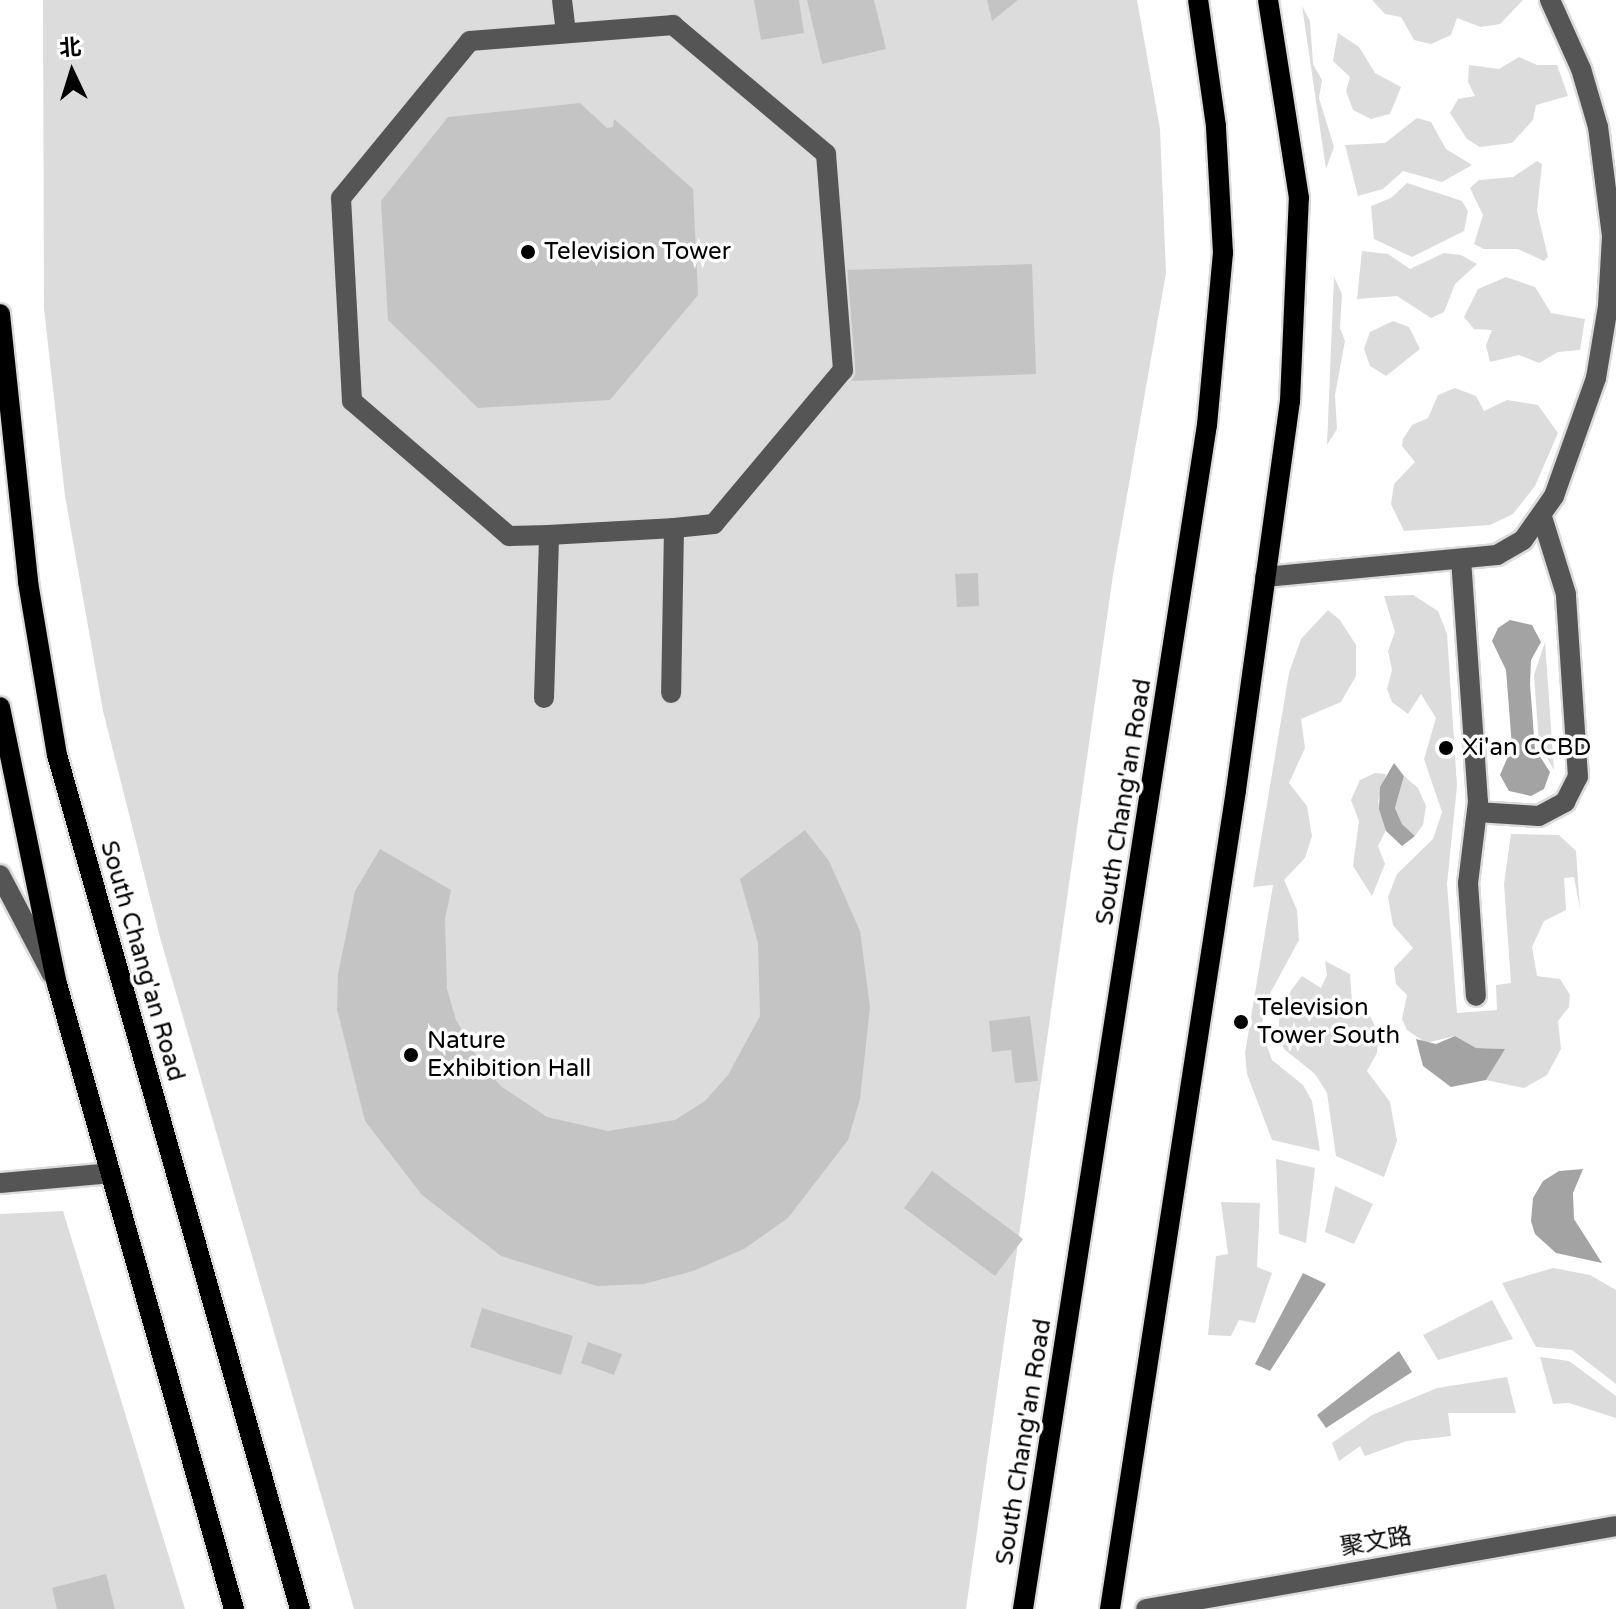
<!DOCTYPE html>
<html>
<head>
<meta charset="utf-8">
<style>
  body { margin:0 }
  #map { position:relative; width:1616px; height:1609px; overflow:hidden; background:#fff; font-family:"Varela Round","Noto Sans SC",sans-serif }
  div>[style] { position:absolute }
  .green>* { inset:0; background:#dcdcdc }
  .water>* { inset:0; background:#a3a3a3 }
  .building>* { inset:0; background:#c4c4c4 }
  .roads { filter:drop-shadow(2px 0 #dbdbdb) drop-shadow(-2px 0 #dbdbdb) drop-shadow(0 2px #dbdbdb) drop-shadow(0 -2px #dbdbdb) }
  .minor>* { height:20px; margin:-10px; padding:0 10px; transform-origin:10px; border-radius:10px; background:#555 }
  .major>* { height:20px; margin:-10px; padding:0 10px; transform-origin:10px; border-radius:10px; background:#000 }
  .dots>* { width:22px; height:22px; translate:-50% -50%; box-sizing:border-box; border:4px solid #fff; border-radius:50% }
  span { translate:-50% -50%; white-space:nowrap; text-align:center; line-height:1.15; -webkit-text-stroke:7px #fff; paint-order:stroke }
  .poi-label { font-size:24px; color:#000 }
  .left { translate:0 -50%; text-align:left }
  .street-label { font-size:24px; color:#000 }
  .north { position:absolute; left:32px; top:32px; width:80px; height:80px; -webkit-text-stroke:6px #fff; paint-order:stroke; rotate:356deg; font-size:22px; font-weight:700; line-height:32px; text-align:center; color:#000 }
  .north::after { content:''; display:block; margin:auto; width:28px; height:36px; background:#000; clip-path:polygon(50% 0,100% 100%,50% 72%,0 100%) }
</style>
</head>
<body>
<div id="map">
  <div class="green">
    <div style="clip-path:polygon(43px 0,1137px 0,1160px 129px,1166px 273px,1113px 575px,966px 1609px,354px 1609px,161px 941px,103px 711px,65px 496px,44px 309px)"></div>
    <div style="clip-path:polygon(1372px 0,1523px 0,1500px 24px,1481px 27px,1457px 18px,1451px 35px,1431px 44px,1414px 40px,1401px 17px,1385px 14px)"></div>
    <div style="clip-path:polygon(1302px 6px,1310px 21px,1313px 64px,1322px 80px,1319px 98px,1334px 147px,1326px 169px)"></div>
    <div style="clip-path:polygon(1338px 33px,1359px 47px,1375px 73px,1401px 87px,1390px 114px,1371px 119px,1353px 110px,1346px 91px,1350px 77px,1333px 61px)"></div>
    <div style="clip-path:polygon(1519px 57px,1537px 65px,1557px 65px,1568px 96px,1536px 105px,1533px 120px,1512px 143px,1480px 147px,1467px 139px,1450px 113px,1458px 99px,1475px 96px,1468px 82px,1469px 65px,1499px 69px)"></div>
    <div style="clip-path:polygon(1417px 118px,1431px 122px,1446px 149px,1472px 165px,1442px 182px,1403px 171px,1383px 189px,1358px 196px,1345px 145px,1385px 143px)"></div>
    <div style="clip-path:polygon(1537px 161px,1542px 164px,1537px 211px,1548px 257px,1544px 261px,1518px 249px,1484px 249px,1474px 244px,1483px 215px,1470px 188px,1479px 180px,1513px 177px)"></div>
    <div style="clip-path:polygon(1407px 183px,1462px 201px,1468px 211px,1464px 231px,1412px 257px,1374px 239px,1371px 206px,1391px 198px)"></div>
    <div style="clip-path:polygon(1362px 251px,1388px 254px,1410px 269px,1444px 253px,1461px 255px,1477px 264px,1455px 284px,1444px 312px,1431px 318px,1397px 296px,1357px 299px)"></div>
    <div style="clip-path:polygon(1334px 277px,1342px 294px,1340px 328px,1345px 341px,1335px 395px,1337px 429px,1327px 445px)"></div>
    <div style="clip-path:polygon(1506px 277px,1535px 287px,1551px 313px,1585px 319px,1580px 350px,1558px 352px,1539px 363px,1519px 355px,1490px 362px,1486px 345px,1492px 330px,1474px 329px,1464px 317px,1478px 289px)"></div>
    <div style="clip-path:polygon(1393px 321px,1409px 327px,1420px 349px,1386px 376px,1370px 366px,1364px 349px,1370px 332px)"></div>
    <div style="clip-path:polygon(1455px 388px,1476px 396px,1484px 411px,1507px 400px,1538px 405px,1558px 433px,1535px 486px,1513px 514px,1490px 525px,1404px 531px,1391px 504px,1394px 484px,1415px 462px,1402px 446px,1403px 439px,1412px 425px,1428px 418px,1438px 395px)"></div>
    <div style="clip-path:polygon(1413px 595px,1438px 611px,1447px 634px,1457px 786px,1447px 884px,1457px 1013px,1497px 1010px,1496px 985px,1511px 983px,1504px 884px,1511px 834px,1559px 835px,1576px 851px,1580px 909px,1574px 877px,1564px 878px,1566px 910px,1544px 921px,1532px 947px,1537px 976px,1560px 979px,1570px 995px,1569px 1007px,1558px 1021px,1561px 1049px,1547px 1075px,1524px 1088px,1486px 1080px,1504px 1049px,1476px 1048px,1455px 1036px,1426px 1043px,1407px 1030px,1402px 1019px,1407px 995px,1396px 984px,1394px 968px,1413px 948px,1393px 925px,1388px 897px,1397px 874px,1433px 839px,1442px 812px,1424px 759px,1436px 718px,1421px 694px,1408px 714px,1392px 702px,1387px 689px,1392px 670px,1388px 651px,1395px 632px,1384px 596px)"></div>
    <div style="clip-path:polygon(1328px 610px,1340px 620px,1356px 645px,1356px 676px,1341px 702px,1301px 719px,1305px 748px,1289px 783px,1307px 806px,1312px 836px,1305px 858px,1284px 880px,1297px 910px,1299px 940px,1267px 999px,1261px 1029px,1272px 1060px,1303px 1085px,1312px 1101px,1320px 1151px,1272px 1140px,1247px 1074px,1245px 1053px,1273px 885px,1253px 887px,1289px 673px,1301px 639px)"></div>
    <div style="clip-path:polygon(1545px 642px,1554px 770px,1539px 744px,1534px 675px)"></div>
    <div style="clip-path:polygon(1375px 773px,1386px 774px,1378px 801px,1386px 830px,1378px 846px,1385px 864px,1372px 896px,1353px 866px,1359px 821px,1351px 800px,1360px 780px)"></div>
    <div style="clip-path:polygon(1404px 776px,1418px 788px,1426px 806px,1423px 825px,1415px 836px,1402px 824px,1395px 808px)"></div>
    <div style="clip-path:polygon(1325px 961px,1350px 974px,1352px 1002px,1369px 1014px,1378px 1032px,1377px 1053px,1367px 1071px,1390px 1102px,1397px 1141px,1384px 1177px,1336px 1156px,1327px 1093px,1315px 1074px,1284px 1049px,1278px 1035px,1280px 1011px,1292px 989px,1302px 976px,1321px 988px,1327px 975px)"></div>
    <div style="clip-path:polygon(1276px 1159px,1315px 1168px,1306px 1243px,1279px 1234px)"></div>
    <div style="clip-path:polygon(1335px 1186px,1373px 1204px,1354px 1244px,1325px 1232px)"></div>
    <div style="clip-path:polygon(1221px 1202px,1260px 1203px,1257px 1267px,1272px 1273px,1255px 1323px,1239px 1320px,1231px 1336px,1208px 1335px,1216px 1256px,1228px 1254px)"></div>
    <div style="clip-path:polygon(63px 1211px,185px 1609px,0 1609px,0 1214px)"></div>
    <div style="clip-path:polygon(1553px 1268px,1590px 1275px,1616px 1290px,1616px 1384px,1572px 1350px,1536px 1347px,1502px 1283px)"></div>
    <div style="clip-path:polygon(1492px 1300px,1513px 1339px,1438px 1360px,1423px 1335px)"></div>
    <div style="clip-path:polygon(1540px 1357px,1569px 1361px,1616px 1396px,1616px 1418px,1569px 1403px,1553px 1404px)"></div>
    <div style="clip-path:polygon(1507px 1377px,1516px 1413px,1448px 1413px,1451px 1436px,1407px 1441px,1365px 1456px,1360px 1446px,1339px 1461px,1332px 1443px,1372px 1415px,1437px 1388px)"></div>
  </div>
  <div class="water">
    <div style="clip-path:polygon(1510px 620px,1532px 625px,1541px 642px,1531px 660px,1530px 684px,1535px 749px,1550px 772px,1544px 789px,1531px 796px,1509px 791px,1500px 775px,1512px 747px,1506px 670px,1492px 641px,1498px 628px)"></div>
    <div style="clip-path:polygon(1394px 763px,1404px 776px,1395px 808px,1402px 824px,1415px 836px,1402px 846px,1386px 831px,1379px 809px,1380px 787px)"></div>
    <div style="clip-path:polygon(1455px 1036px,1476px 1048px,1505px 1049px,1486px 1080px,1451px 1087px,1423px 1066px,1416px 1039px,1436px 1044px)"></div>
    <div style="clip-path:polygon(1583px 1169px,1573px 1193px,1574px 1219px,1602px 1263px,1556px 1253px,1535px 1234px,1531px 1221px,1533px 1198px,1543px 1181px,1559px 1171px)"></div>
    <div style="clip-path:polygon(1303px 1273px,1326px 1284px,1270px 1371px,1255px 1364px)"></div>
    <div style="clip-path:polygon(1399px 1351px,1412px 1372px,1326px 1428px,1317px 1415px)"></div>
  </div>
  <div class="building">
    <div style="clip-path:polygon(754px 0,799px 0,804px 33px,761px 40px)"></div>
    <div style="clip-path:polygon(807px 0,874px 0,886px 49px,822px 64px)"></div>
    <div style="clip-path:polygon(987px 0,1018px 0,992px 21px)"></div>
    <div style="clip-path:polygon(580px 103px,607px 128px,613px 127px,614px 119px,693px 189px,698px 295px,610px 400px,478px 408px,388px 320px,381px 201px,448px 117px)"></div>
    <div style="clip-path:polygon(1032px 264px,1036px 374px,849px 381px,845px 270px)"></div>
    <div style="clip-path:polygon(978px 573px,979px 606px,957px 607px,955px 574px)"></div>
    <div style="clip-path:polygon(805px 830px,829px 861px,860px 931px,870px 1007px,860px 1099px,848px 1140px,788px 1218px,744px 1249px,693px 1271px,644px 1284px,597px 1286px,501px 1256px,422px 1195px,365px 1121px,337px 1009px,338px 974px,355px 891px,380px 849px,451px 890px,445px 919px,447px 989px,456px 1020px,481px 1064px,502px 1087px,547px 1117px,608px 1131px,675px 1120px,705px 1101px,728px 1075px,760px 1016px,758px 943px,740px 879px)"></div>
    <div style="clip-path:polygon(1030px 1016px,1038px 1081px,1015px 1083px,1011px 1050px,992px 1052px,989px 1021px)"></div>
    <div style="clip-path:polygon(932px 1171px,1023px 1239px,995px 1276px,904px 1208px)"></div>
    <div style="clip-path:polygon(482px 1308px,573px 1336px,561px 1375px,470px 1347px)"></div>
    <div style="clip-path:polygon(588px 1342px,622px 1354px,614px 1375px,581px 1363px)"></div>
    <div style="clip-path:polygon(106px 1574px,115px 1609px,57px 1609px,52px 1588px)"></div>
  </div>
  <div class="roads">
    <div class="minor">
      <div style="left:562px;top:0;width:33px;rotate:83deg"></div>
      <div style="left:549px;top:535px;width:125px;rotate:-3.2deg"></div>
      <div style="left:1461px;top:559px;width:244px;rotate:86deg"></div>
      <div style="left:1478px;top:802px;width:82px;rotate:97deg"></div>
      <div style="left:1468px;top:883px;width:113px;rotate:86deg"></div>
      <div style="left:1265px;top:577px;width:233px;rotate:-5.4deg"></div>
      <div style="left:1497px;top:555px;width:30px;rotate:-30deg"></div>
      <div style="left:1523px;top:540px;width:54px;rotate:-54.8deg"></div>
      <div style="left:1554px;top:496px;width:125px;rotate:-70.4deg"></div>
      <div style="left:1596px;top:378px;width:73px;rotate:-80.5deg"></div>
      <div style="left:1608px;top:306px;width:70px;rotate:-86.7deg"></div>
      <div style="left:1612px;top:236px;width:110px;rotate:-97.3deg"></div>
      <div style="left:1598px;top:127px;width:60px;rotate:-106.3deg"></div>
      <div style="left:1581px;top:69px;width:76px;rotate:-114.2deg"></div>
      <div style="left:544px;top:698px;width:163px;rotate:-88.2deg"></div>
      <div style="left:549px;top:535px;width:40px;rotate:178.6deg"></div>
      <div style="left:509px;top:536px;width:207px;rotate:-139.3deg"></div>
      <div style="left:352px;top:401px;width:203px;rotate:-93.1deg"></div>
      <div style="left:341px;top:198px;width:203px;rotate:-50.6deg"></div>
      <div style="left:470px;top:41px;width:204px;rotate:-4.5deg"></div>
      <div style="left:673px;top:25px;width:200px;rotate:40.1deg"></div>
      <div style="left:826px;top:154px;width:217px;rotate:85.5deg"></div>
      <div style="left:843px;top:370px;width:201px;rotate:130deg"></div>
      <div style="left:714px;top:524px;width:40px;rotate:174.3deg"></div>
      <div style="left:674px;top:528px;width:165px;rotate:91deg"></div>
      <div style="left:1477px;top:812px;width:62px;rotate:3.7deg"></div>
      <div style="left:1539px;top:816px;width:30px;rotate:-28deg"></div>
      <div style="left:1565px;top:802px;width:28px;rotate:-63deg"></div>
      <div style="left:1578px;top:777px;width:183px;rotate:-93.8deg"></div>
      <div style="left:1566px;top:594px;width:81px;rotate:-107.3deg"></div>
      <div style="left:0;top:875px;width:112px;rotate:62.3deg"></div>
      <div style="left:0;top:1183px;width:111px;rotate:-5.1deg"></div>
      <div style="left:1146px;top:1609px;width:477px;rotate:-10deg"></div>
    </div>
    <div class="major">
      <div style="left:0;top:314px;width:269px;rotate:84deg"></div>
      <div style="left:28px;top:582px;width:175px;rotate:80.5deg"></div>
      <div style="left:57px;top:755px;width:888px;rotate:74.12deg"></div>
      <div style="left:0;top:707px;width:283px;rotate:78.4deg"></div>
      <div style="left:57px;top:984px;width:650px;rotate:74.19deg"></div>
      <div style="left:1023px;top:1609px;width:1198px;rotate:-81.17deg"></div>
      <div style="left:1207px;top:425px;width:173px;rotate:-84.7deg"></div>
      <div style="left:1223px;top:253px;width:127px;rotate:-93.2deg"></div>
      <div style="left:1216px;top:126px;width:127px;rotate:-98.1deg"></div>
      <div style="left:1110px;top:1609px;width:829px;rotate:-81.25deg"></div>
      <div style="left:1236px;top:790px;width:393px;rotate:-82.1deg"></div>
      <div style="left:1290px;top:401px;width:203px;rotate:-87.5deg"></div>
      <div style="left:1299px;top:198px;width:200px;rotate:-98.9deg"></div>
    </div>
  </div>
  <div class="dots">
    <div style="left:528px;top:252px;background:#000"></div>
    <div style="left:1446px;top:748px;background:#000"></div>
    <div style="left:1241px;top:1022px;background:#000"></div>
    <div style="left:411px;top:1055px;background:#000"></div>
  </div>
  <div class="poi-label">
    <span class="left" style="left:544px;top:252px">Television Tower</span>
    <span class="left" style="left:1462px;top:748px">Xi'an CCBD</span>
    <span class="left" style="left:1257px;top:1022px">Television<br>Tower South</span>
    <span class="left" style="left:427px;top:1055px">Nature<br>Exhibition Hall</span>
  </div>
  <div class="street-label">
    <span style="left:1124px;top:802px;rotate:-81deg">South Chang'an Road</span>
    <span style="left:142px;top:961px;rotate:74deg">South Chang'an Road</span>
    <span style="left:1024px;top:1442px;rotate:-81deg">South Chang'an Road</span>
    <span style="left:1376px;top:1542px;rotate:-10deg">聚文路</span>
  </div>
  <div class="north">北</div>
</div>
</body>
</html>
